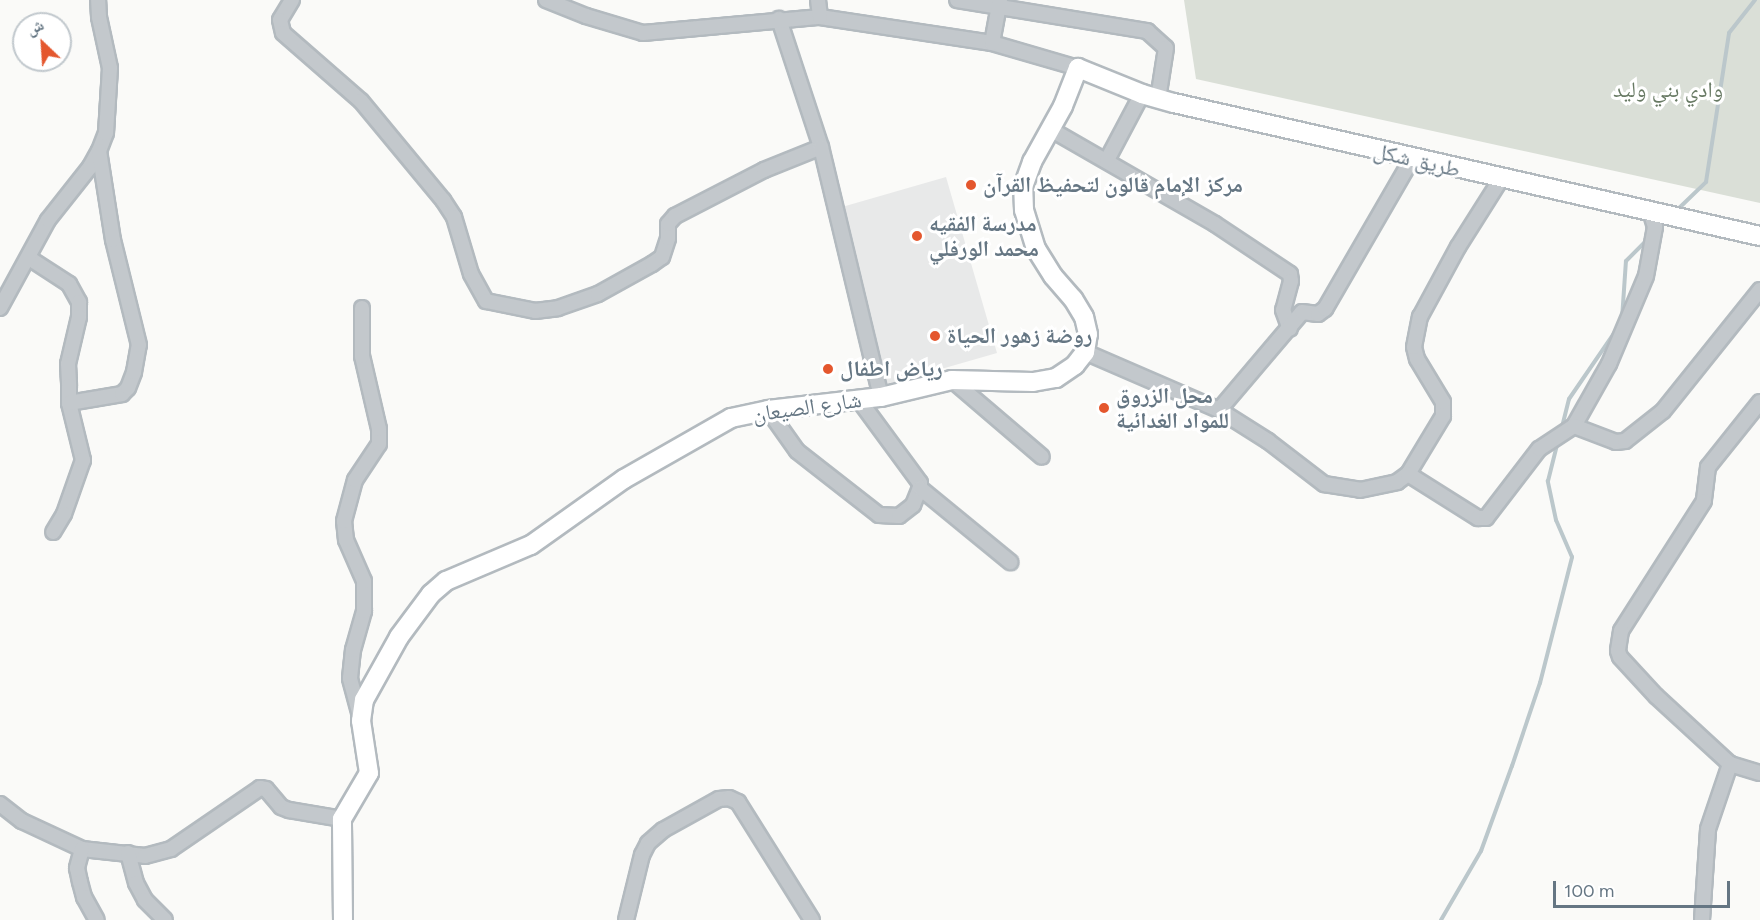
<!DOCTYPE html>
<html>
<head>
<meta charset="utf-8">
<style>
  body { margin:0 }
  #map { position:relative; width:1760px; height:920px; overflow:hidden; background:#fafaf8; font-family:Figtree,"Noto Naskh Arabic",sans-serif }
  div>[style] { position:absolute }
  .built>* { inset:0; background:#e8e9e9 }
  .green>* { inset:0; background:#dadfd7 }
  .stream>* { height:4px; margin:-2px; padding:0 2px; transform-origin:2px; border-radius:2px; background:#bbc7cb }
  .roads { filter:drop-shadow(2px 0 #b3babf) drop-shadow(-2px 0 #b3babf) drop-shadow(0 2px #b3babf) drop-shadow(0 -2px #b3babf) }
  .street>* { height:14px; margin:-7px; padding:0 7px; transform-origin:7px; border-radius:7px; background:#c3c8cc }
  .secondary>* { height:18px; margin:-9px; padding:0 9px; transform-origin:9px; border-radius:9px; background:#fff }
  .dots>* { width:16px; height:16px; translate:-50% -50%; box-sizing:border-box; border:3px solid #fff; border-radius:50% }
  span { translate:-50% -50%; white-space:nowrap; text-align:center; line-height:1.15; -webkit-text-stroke:6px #fff; paint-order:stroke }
  .park-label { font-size:22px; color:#687a64 }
  .street-label { font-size:22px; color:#657683 }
  .poi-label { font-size:22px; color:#657683; font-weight:700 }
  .left { translate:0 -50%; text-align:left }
  .north { position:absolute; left:12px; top:12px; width:60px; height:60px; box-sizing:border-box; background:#fff; border:2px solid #c1c8cd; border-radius:50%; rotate:335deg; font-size:16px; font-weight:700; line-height:24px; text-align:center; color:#657683 }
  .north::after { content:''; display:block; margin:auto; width:21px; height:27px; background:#e4572e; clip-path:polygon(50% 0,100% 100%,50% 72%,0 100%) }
  .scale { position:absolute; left:1553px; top:881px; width:177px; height:27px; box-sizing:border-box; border:3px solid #657683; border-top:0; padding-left:8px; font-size:18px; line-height:21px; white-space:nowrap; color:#657683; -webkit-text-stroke:4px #fff; paint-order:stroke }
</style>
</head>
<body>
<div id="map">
  <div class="built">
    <div style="clip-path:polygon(946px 177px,997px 353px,882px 386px,842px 207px)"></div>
  </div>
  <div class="green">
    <div style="clip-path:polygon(1184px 0,1760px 0,1760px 203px,1196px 79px)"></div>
  </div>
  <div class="stream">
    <div style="left:1676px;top:211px;width:42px;rotate:-44deg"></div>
    <div style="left:1706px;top:182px;width:151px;rotate:-81.2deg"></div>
    <div style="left:1729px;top:33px;width:42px;rotate:-51.8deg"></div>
    <div style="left:1622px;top:319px;width:58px;rotate:-86.1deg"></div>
    <div style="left:1626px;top:261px;width:30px;rotate:-45deg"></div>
    <div style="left:1561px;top:431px;width:33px;rotate:-76deg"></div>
    <div style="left:1569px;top:399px;width:88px;rotate:-55.6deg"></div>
    <div style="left:1441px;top:920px;width:80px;rotate:-59.9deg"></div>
    <div style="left:1481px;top:851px;width:90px;rotate:-70deg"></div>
    <div style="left:1512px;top:766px;width:88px;rotate:-71.4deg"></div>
    <div style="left:1540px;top:683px;width:130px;rotate:-75.7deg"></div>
    <div style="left:1572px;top:557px;width:40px;rotate:-113.4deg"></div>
    <div style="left:1556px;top:520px;width:40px;rotate:-102deg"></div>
    <div style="left:1548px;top:481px;width:41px;rotate:-76deg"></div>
  </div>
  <div class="roads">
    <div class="street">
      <div style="left:292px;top:0;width:23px;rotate:121deg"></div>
      <div style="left:280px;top:20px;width:13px;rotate:77deg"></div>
      <div style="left:283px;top:33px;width:103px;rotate:41.1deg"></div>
      <div style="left:361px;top:101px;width:129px;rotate:50.4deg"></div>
      <div style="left:443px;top:200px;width:20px;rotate:57deg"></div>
      <div style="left:454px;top:217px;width:59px;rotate:73.4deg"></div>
      <div style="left:471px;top:274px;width:31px;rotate:61deg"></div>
      <div style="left:486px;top:301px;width:50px;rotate:11.5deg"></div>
      <div style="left:535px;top:311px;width:23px;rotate:-7deg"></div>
      <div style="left:558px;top:308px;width:42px;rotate:-19.3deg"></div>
      <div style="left:598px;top:294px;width:62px;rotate:-29.1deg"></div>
      <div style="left:652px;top:264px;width:12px;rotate:-35deg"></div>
      <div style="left:662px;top:257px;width:20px;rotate:-72deg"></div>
      <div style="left:668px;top:238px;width:14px;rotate:-90deg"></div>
      <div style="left:668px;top:224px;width:11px;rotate:-49deg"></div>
      <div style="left:675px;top:216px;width:100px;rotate:-27.3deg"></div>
      <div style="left:764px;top:170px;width:61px;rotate:-22deg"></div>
      <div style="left:821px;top:147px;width:135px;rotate:-108.2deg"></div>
      <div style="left:546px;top:0;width:43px;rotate:21.8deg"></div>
      <div style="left:586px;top:16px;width:59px;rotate:16.6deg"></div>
      <div style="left:643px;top:33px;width:178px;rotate:-5.2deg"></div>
      <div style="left:820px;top:17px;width:174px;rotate:8.6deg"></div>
      <div style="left:992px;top:43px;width:90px;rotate:16.2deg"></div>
      <div style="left:818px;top:0;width:17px;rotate:83deg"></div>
      <div style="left:957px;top:0;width:193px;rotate:9.3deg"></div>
      <div style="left:1147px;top:31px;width:25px;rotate:42deg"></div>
      <div style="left:1166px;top:48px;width:52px;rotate:98.9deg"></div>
      <div style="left:992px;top:43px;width:44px;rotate:-79.5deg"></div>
      <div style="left:1050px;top:129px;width:190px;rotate:29.9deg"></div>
      <div style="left:1215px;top:224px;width:90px;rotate:33.7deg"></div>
      <div style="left:1290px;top:274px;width:7px;rotate:82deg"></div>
      <div style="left:1291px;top:281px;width:30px;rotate:105deg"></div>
      <div style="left:1283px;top:310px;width:20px;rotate:70deg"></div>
      <div style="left:821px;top:147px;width:257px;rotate:76.5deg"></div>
      <div style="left:1107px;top:160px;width:75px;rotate:-62.1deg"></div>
      <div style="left:29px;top:258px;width:48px;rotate:33deg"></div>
      <div style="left:69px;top:284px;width:21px;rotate:61deg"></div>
      <div style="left:79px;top:302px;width:15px;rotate:90deg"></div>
      <div style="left:79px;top:317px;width:48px;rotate:103.2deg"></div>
      <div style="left:68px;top:364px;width:22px;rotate:87deg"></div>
      <div style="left:69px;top:386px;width:17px;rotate:90deg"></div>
      <div style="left:69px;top:403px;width:59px;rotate:76.2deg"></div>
      <div style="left:83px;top:460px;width:57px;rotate:109.4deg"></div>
      <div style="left:64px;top:514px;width:21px;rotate:121deg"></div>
      <div style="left:0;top:308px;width:100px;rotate:-61.4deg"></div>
      <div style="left:48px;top:220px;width:68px;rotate:-51.6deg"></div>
      <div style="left:90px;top:167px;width:18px;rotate:-61deg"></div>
      <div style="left:99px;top:151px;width:19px;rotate:-69deg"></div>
      <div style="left:106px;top:133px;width:65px;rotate:-86.5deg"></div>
      <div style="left:110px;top:68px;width:52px;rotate:-102.2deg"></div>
      <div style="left:99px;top:17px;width:17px;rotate:-93deg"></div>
      <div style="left:1085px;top:352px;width:146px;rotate:23.4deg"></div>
      <div style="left:1219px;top:410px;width:58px;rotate:32.3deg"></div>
      <div style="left:1268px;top:441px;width:71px;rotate:37.5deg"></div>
      <div style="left:1324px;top:484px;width:36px;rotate:9deg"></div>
      <div style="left:1360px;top:490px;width:38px;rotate:-12deg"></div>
      <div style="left:1397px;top:482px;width:14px;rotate:-36deg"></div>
      <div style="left:1408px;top:474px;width:68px;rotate:-58.9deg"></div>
      <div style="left:1443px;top:416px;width:14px;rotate:-90deg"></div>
      <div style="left:1443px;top:402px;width:50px;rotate:-121.2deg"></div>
      <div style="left:1417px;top:359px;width:12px;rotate:-104deg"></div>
      <div style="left:1414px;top:347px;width:31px;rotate:-79deg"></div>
      <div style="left:1420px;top:317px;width:80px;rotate:-61.5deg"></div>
      <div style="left:1458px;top:247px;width:80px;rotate:-57.7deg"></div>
      <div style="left:952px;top:380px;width:118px;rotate:40.5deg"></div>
      <div style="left:1760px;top:402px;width:83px;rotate:128.7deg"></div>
      <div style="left:1708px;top:467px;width:34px;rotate:97deg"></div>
      <div style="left:1704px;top:501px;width:154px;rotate:122.6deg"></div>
      <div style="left:1621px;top:631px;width:20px;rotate:99deg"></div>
      <div style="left:1618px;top:651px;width:6px;rotate:72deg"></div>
      <div style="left:1620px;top:657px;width:53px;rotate:47.3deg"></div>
      <div style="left:1656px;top:696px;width:100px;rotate:42.6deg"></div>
      <div style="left:1730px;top:764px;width:31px;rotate:17deg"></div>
      <div style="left:69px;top:403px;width:54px;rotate:-9.6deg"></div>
      <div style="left:122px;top:394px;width:8px;rotate:-45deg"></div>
      <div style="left:128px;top:388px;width:17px;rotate:-69deg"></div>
      <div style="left:134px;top:372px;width:27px;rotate:-80deg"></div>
      <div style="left:139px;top:345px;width:108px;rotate:-103.9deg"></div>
      <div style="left:113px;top:240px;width:90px;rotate:-98.9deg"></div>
      <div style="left:768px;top:410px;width:50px;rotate:54.7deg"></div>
      <div style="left:797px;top:451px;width:104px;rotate:38deg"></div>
      <div style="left:879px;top:515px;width:20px;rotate:3deg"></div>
      <div style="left:899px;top:516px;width:18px;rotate:-38deg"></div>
      <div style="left:913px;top:505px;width:18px;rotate:-68deg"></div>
      <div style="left:920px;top:488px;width:5px;rotate:-90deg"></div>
      <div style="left:920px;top:483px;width:103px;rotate:-126.3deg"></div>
      <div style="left:1219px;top:410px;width:128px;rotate:-49.7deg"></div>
      <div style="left:1302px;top:312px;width:16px;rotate:7deg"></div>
      <div style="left:1318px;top:314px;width:9px;rotate:-36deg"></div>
      <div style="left:1325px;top:309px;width:173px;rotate:-59.9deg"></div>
      <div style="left:1574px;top:426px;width:71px;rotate:-60.6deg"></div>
      <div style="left:1609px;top:364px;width:95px;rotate:-67.2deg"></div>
      <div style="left:1646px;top:276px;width:50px;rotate:-79.6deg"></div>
      <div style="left:1655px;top:227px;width:17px;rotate:-107deg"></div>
      <div style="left:1408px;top:474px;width:83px;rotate:32.2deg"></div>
      <div style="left:1478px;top:518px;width:8px"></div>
      <div style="left:1486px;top:518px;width:87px;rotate:-52.5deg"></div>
      <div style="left:1539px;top:449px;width:42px;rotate:-33.3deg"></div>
      <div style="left:1574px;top:426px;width:45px;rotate:20.9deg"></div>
      <div style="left:1616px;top:442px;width:9px;rotate:-6deg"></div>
      <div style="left:1625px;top:441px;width:48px;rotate:-38.3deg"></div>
      <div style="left:1663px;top:411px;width:155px;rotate:-51.3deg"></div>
      <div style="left:920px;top:488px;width:117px;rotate:39.4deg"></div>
      <div style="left:360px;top:716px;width:39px;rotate:-105deg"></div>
      <div style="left:350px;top:678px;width:28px;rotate:-84deg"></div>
      <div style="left:353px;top:650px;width:41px;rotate:-74.2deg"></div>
      <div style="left:364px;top:611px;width:30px;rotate:-90deg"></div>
      <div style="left:364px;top:581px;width:45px;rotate:-113.7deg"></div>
      <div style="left:346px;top:540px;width:19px;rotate:-96deg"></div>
      <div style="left:344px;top:521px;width:42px;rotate:-75deg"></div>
      <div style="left:355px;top:480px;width:43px;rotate:-56.3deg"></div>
      <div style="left:379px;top:444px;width:15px;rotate:-90deg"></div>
      <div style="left:379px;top:429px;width:75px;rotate:-103.1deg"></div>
      <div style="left:362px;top:356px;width:48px;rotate:-90deg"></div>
      <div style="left:0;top:804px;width:28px;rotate:38deg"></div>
      <div style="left:22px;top:821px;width:66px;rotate:25deg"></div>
      <div style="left:82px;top:849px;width:63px;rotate:6.3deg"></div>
      <div style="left:145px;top:856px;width:27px;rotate:-15deg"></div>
      <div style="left:171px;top:849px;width:108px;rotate:-34.4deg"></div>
      <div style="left:260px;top:788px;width:6px;rotate:9deg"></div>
      <div style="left:266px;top:789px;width:23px;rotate:50deg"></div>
      <div style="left:281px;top:807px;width:9px;rotate:21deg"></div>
      <div style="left:289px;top:810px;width:54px;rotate:9.6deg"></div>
      <div style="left:82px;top:849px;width:20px;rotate:105deg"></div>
      <div style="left:77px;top:868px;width:14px;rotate:78deg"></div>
      <div style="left:80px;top:882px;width:16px;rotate:75deg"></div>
      <div style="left:84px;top:897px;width:26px;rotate:61deg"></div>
      <div style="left:128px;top:853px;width:31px;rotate:75deg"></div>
      <div style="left:136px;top:883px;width:19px;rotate:62deg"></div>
      <div style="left:145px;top:900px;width:28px;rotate:45deg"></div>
      <div style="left:626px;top:920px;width:67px;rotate:-76.2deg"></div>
      <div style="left:642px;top:855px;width:13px;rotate:-63deg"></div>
      <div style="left:648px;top:843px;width:20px;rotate:-41deg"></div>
      <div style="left:663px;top:830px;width:64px;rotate:-29deg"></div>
      <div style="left:719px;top:799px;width:10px;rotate:-6deg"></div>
      <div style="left:729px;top:798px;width:10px;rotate:24deg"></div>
      <div style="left:738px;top:802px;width:139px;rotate:57.9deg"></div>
      <div style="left:1702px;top:920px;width:91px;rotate:-86.2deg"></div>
      <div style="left:1708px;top:829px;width:69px;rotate:-71.3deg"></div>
    </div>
    <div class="secondary">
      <div style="left:343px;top:920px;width:101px;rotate:-90.6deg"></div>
      <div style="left:342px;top:819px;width:53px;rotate:-59.6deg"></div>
      <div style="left:369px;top:773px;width:53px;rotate:-98.7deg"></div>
      <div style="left:361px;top:721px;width:21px;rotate:-82deg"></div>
      <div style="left:364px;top:700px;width:72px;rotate:-60.9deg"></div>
      <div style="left:399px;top:637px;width:54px;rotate:-53.3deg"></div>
      <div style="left:431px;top:594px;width:20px;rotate:-41deg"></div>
      <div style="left:446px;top:581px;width:92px;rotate:-23deg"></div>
      <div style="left:531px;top:545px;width:114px;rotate:-35.4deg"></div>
      <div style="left:624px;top:479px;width:123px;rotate:-29.7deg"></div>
      <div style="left:731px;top:418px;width:38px;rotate:-12deg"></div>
      <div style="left:768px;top:410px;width:114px;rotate:-6.6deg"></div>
      <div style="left:881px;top:397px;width:73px;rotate:-13.5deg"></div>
      <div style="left:952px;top:380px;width:81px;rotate:1.4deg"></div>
      <div style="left:1033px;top:382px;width:23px;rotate:-10deg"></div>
      <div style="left:1056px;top:378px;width:23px;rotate:-34deg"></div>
      <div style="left:1075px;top:365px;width:16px;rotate:-52deg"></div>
      <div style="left:1085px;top:352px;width:18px;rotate:-81deg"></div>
      <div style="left:1088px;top:334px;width:17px;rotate:-103deg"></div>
      <div style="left:1084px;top:317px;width:21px;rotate:-121deg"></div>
      <div style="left:1073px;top:299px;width:30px;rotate:-131deg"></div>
      <div style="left:1053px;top:276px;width:32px;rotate:-122deg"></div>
      <div style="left:1036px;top:249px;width:41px;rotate:-107.1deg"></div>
      <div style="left:1024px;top:210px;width:23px;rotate:-92deg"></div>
      <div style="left:1023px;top:187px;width:27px;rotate:-70deg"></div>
      <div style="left:1032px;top:162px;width:64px;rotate:-61deg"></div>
      <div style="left:1063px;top:106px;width:41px;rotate:-68.5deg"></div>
      <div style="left:1078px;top:68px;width:69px;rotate:22.1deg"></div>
      <div style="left:1142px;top:94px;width:33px;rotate:16deg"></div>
      <div style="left:1174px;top:103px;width:601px;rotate:12.79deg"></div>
    </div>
  </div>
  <div class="dots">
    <div style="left:971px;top:185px;background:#e4572e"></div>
    <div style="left:917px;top:236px;background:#e4572e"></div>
    <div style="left:935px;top:336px;background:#e4572e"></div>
    <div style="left:828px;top:369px;background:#e4572e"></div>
    <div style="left:1104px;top:408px;background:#e4572e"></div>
  </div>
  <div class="park-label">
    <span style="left:1668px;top:90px">وادي بني وليد</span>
  </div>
  <div class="street-label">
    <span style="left:1417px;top:160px;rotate:13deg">طريق شكل</span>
    <span style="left:807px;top:407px;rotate:-8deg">شارع الصيعان</span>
  </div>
  <div class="poi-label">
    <span class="left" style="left:983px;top:185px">مركز الإمام قالون لتحفيظ القرآن</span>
    <span class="left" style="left:929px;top:236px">مدرسة الفقيه<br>محمد الورفلي</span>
    <span class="left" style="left:947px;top:336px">روضة زهور الحياة</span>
    <span class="left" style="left:840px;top:369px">رياض اطفال</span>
    <span class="left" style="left:1116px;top:408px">محل الزروق<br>للمواد الغدائية</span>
  </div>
  <div class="north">ش</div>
  <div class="scale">100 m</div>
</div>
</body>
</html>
